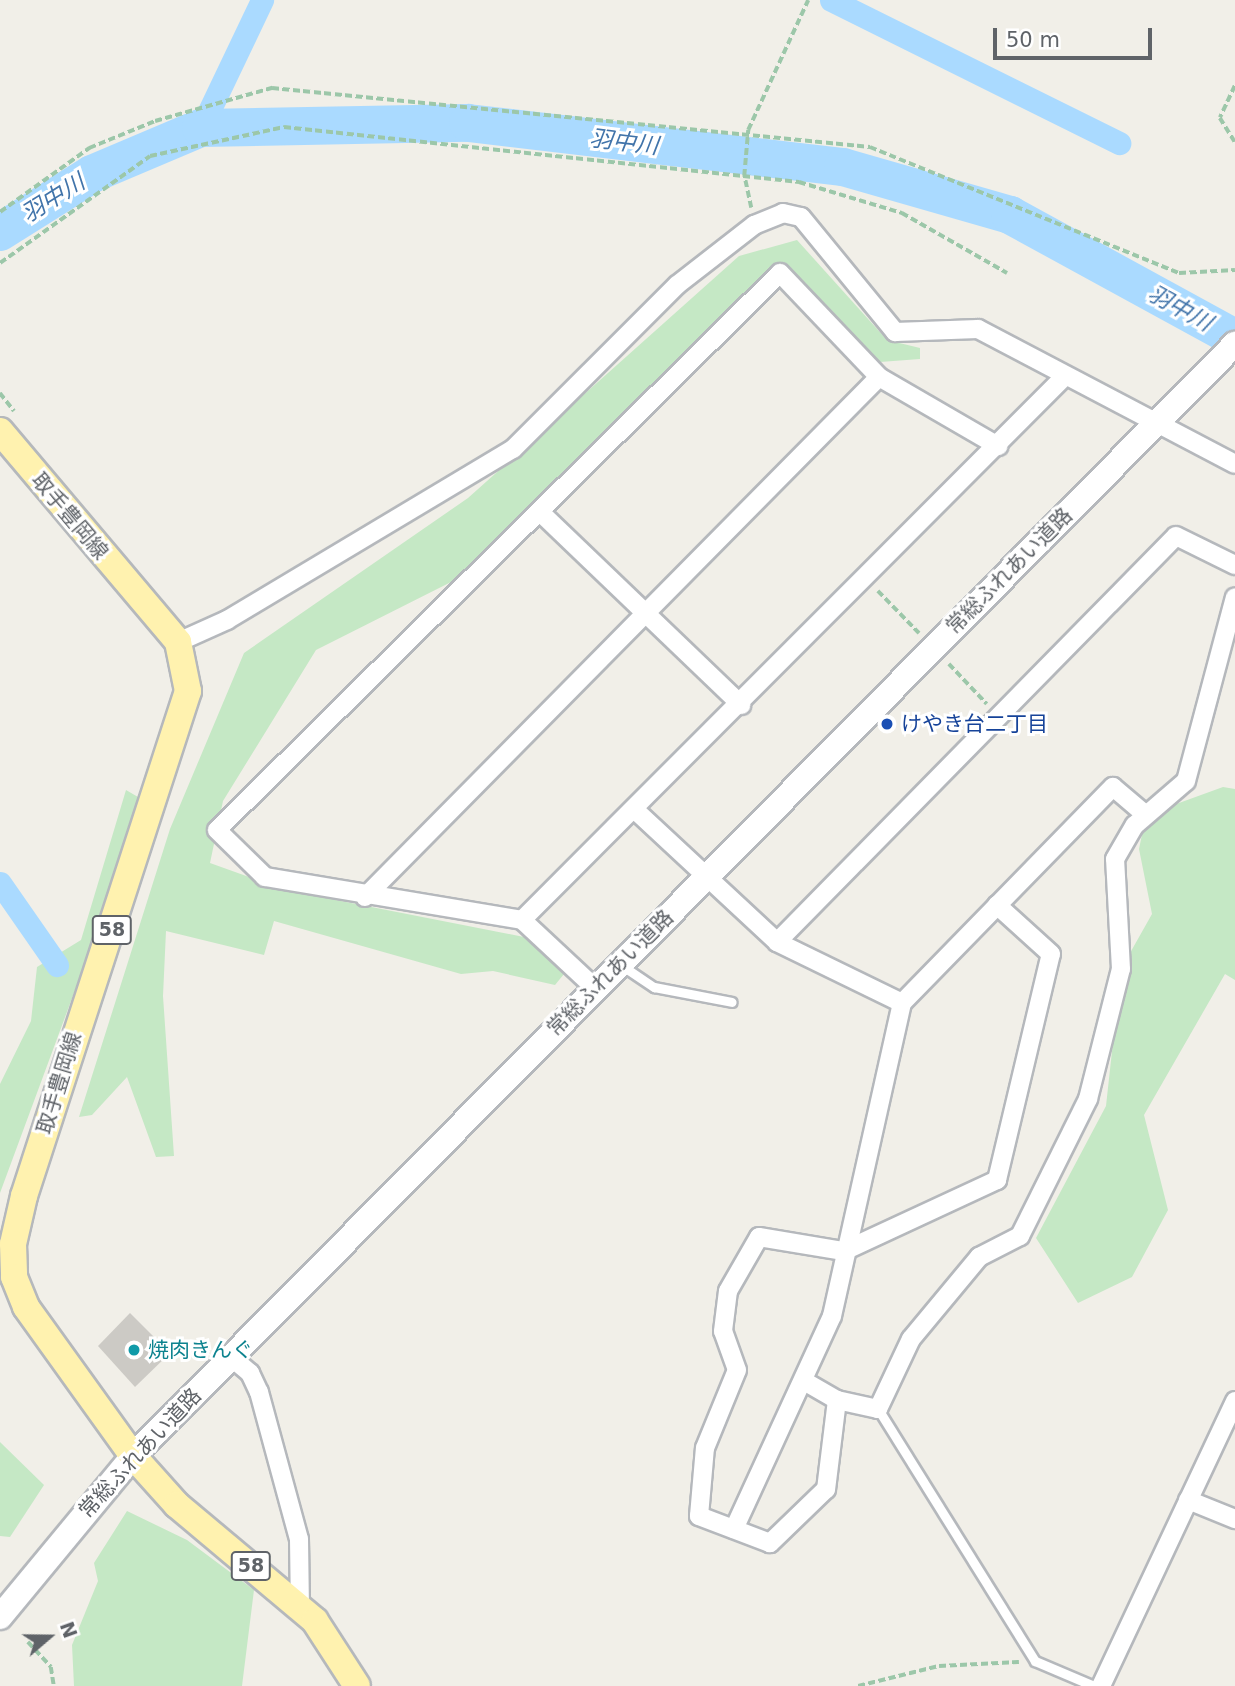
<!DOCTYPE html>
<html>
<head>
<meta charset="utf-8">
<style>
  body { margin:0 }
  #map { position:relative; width:1235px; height:1686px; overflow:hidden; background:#f1efe8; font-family:"DejaVu Sans","Noto Sans JP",sans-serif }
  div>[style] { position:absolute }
  .green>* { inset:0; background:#c5e8c5 }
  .canal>* { height:23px; margin:-11.5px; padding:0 11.5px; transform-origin:11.5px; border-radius:11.5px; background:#aadaff }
  .river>* { height:38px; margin:-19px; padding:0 19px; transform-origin:19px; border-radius:19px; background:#aadaff }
  .building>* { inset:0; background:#cccac5 }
  .path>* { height:3.5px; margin-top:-1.75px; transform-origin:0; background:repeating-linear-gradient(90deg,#9cc7a9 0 7px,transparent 0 10.5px) }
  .roads { filter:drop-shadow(2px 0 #b5b8bc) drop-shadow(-2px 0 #b5b8bc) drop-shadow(0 2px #b5b8bc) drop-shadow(0 -2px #b5b8bc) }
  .lane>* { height:9px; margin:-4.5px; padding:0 4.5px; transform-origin:4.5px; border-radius:4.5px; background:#fff }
  .street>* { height:18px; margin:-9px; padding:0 9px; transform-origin:9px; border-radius:9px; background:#fff }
  .secondary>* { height:24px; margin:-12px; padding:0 12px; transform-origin:12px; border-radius:12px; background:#fff }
  .primary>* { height:26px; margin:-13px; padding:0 13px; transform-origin:13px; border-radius:13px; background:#fff2af }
  .dots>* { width:19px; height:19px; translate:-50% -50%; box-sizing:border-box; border:4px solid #fff; border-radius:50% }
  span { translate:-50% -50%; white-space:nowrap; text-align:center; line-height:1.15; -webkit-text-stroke:6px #fff; paint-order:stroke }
  .shield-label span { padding:2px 5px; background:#fff; border:2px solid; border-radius:5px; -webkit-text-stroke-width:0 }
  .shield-label { font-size:19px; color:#5f6368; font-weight:700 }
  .street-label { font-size:21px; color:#5f6368 }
  .transit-label { font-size:21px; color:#164399 }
  .left { translate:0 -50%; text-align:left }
  .culture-label { font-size:21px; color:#0d838f }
  .water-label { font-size:23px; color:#4174aa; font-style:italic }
  .north { position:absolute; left:14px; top:1602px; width:70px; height:70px; -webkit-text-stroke:5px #fff; paint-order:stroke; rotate:70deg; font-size:19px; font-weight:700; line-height:28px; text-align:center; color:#5f6368 }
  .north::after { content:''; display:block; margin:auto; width:24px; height:32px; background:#5f6368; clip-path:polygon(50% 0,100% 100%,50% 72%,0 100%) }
  .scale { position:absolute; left:993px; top:28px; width:159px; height:32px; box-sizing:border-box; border:4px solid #5f6368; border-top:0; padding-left:9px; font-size:21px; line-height:24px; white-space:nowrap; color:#5f6368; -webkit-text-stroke:5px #fff; paint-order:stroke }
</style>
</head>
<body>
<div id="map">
  <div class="green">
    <div style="clip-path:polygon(797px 240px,887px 340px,920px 348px,920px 359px,880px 362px,781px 264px,714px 322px,461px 577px,316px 650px,223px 801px,210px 863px,285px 890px,524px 937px,564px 974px,555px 985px,493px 971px,461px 974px,274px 921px,264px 955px,166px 931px,163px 996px,174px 1156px,156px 1157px,127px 1077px,92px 1115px,79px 1117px,170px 829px,244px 653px,468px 498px,739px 256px)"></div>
    <div style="clip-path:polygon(1223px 787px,1235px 789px,1235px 980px,1225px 974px,1144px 1115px,1168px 1210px,1132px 1277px,1078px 1303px,1036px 1238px,1106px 1106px,1121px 969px,1152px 914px,1139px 849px,1146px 815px)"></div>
    <div style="clip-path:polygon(126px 790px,138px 797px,88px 955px,0 1193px,0 1084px,31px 1021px,37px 967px,81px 940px)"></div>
    <div style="clip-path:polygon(0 1442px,44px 1485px,10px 1537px,0 1536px)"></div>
    <div style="clip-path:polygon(127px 1511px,187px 1540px,254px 1590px,242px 1686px,74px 1686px,72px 1645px,98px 1581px,94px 1563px)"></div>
  </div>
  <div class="canal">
    <div style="left:831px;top:0;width:322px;rotate:26.4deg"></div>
    <div style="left:201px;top:128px;width:142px;rotate:-64.5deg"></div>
    <div style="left:0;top:883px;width:100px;rotate:55.2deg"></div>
  </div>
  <div class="river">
    <div style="left:0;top:232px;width:109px;rotate:-32.2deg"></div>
    <div style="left:92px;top:174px;width:118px;rotate:-22.9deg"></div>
    <div style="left:201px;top:128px;width:267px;rotate:-1.1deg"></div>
    <div style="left:468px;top:123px;width:378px;rotate:6.7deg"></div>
    <div style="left:843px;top:167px;width:174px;rotate:16deg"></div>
    <div style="left:1010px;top:215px;width:256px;rotate:28.7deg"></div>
  </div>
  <div class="building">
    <div style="clip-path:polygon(130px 1313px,170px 1353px,135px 1387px,98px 1346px)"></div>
  </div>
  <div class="path">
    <div style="left:1235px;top:86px;width:35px;rotate:115deg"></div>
    <div style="left:1220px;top:118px;width:28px;rotate:58deg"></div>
    <div style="left:751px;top:208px;width:33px;rotate:-102deg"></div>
    <div style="left:744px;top:176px;width:46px;rotate:-85deg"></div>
    <div style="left:748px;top:130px;width:143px;rotate:-65.2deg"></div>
    <div style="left:0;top:212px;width:110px;rotate:-35.7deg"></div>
    <div style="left:89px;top:148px;width:71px;rotate:-22.2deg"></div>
    <div style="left:155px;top:121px;width:122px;rotate:-15.8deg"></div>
    <div style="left:272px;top:88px;width:601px;rotate:5.63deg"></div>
    <div style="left:870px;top:147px;width:334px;rotate:22.2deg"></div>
    <div style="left:1179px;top:273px;width:56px;rotate:-3.1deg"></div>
    <div style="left:0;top:263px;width:184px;rotate:-35.5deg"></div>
    <div style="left:150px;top:156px;width:137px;rotate:-12.2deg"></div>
    <div style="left:284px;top:127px;width:518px;rotate:6.1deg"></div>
    <div style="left:799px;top:182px;width:108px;rotate:16.8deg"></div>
    <div style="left:902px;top:213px;width:121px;rotate:29.7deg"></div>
    <div style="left:0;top:393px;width:23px;rotate:52deg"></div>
    <div style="left:878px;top:591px;width:59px;rotate:45.7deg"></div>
    <div style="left:949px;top:664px;width:55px;rotate:46.5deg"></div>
    <div style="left:28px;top:1642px;width:34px;rotate:47deg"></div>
    <div style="left:51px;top:1667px;width:19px;rotate:81deg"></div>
    <div style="left:858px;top:1686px;width:83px;rotate:-13.9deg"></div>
    <div style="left:939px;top:1666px;width:80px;rotate:-2.9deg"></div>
  </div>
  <div class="roads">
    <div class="lane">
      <div style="left:621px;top:965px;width:40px;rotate:34deg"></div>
      <div style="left:654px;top:987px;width:79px;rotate:10.9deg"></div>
      <div style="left:878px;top:1409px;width:297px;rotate:58.1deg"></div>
      <div style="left:1035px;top:1661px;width:64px;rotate:23deg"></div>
    </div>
    <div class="street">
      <div style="left:540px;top:512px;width:279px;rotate:43.8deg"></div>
      <div style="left:178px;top:642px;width:54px;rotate:-24.2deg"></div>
      <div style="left:227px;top:620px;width:333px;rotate:-30.9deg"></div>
      <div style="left:513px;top:449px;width:232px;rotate:-45deg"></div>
      <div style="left:677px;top:285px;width:98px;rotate:-37.9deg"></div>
      <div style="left:754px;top:225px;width:31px;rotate:-22deg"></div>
      <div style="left:783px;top:213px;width:18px;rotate:13deg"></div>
      <div style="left:801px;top:217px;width:149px;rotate:50.7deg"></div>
      <div style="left:895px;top:332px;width:83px;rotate:-2.1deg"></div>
      <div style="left:978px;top:329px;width:290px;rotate:27.7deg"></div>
      <div style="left:634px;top:809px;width:195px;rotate:42.9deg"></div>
      <div style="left:777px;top:942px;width:139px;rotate:26deg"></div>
      <div style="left:365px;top:897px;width:731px;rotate:-45.33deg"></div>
      <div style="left:522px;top:920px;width:767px;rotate:-45.05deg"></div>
      <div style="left:777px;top:942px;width:569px;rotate:-45.5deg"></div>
      <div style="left:1176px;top:536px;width:66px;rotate:26.2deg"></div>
      <div style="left:595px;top:988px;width:100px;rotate:-137deg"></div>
      <div style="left:522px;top:920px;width:261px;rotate:-170.5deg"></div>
      <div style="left:265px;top:877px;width:67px;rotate:-135.6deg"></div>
      <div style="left:217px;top:830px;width:792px;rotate:-44.69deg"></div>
      <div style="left:780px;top:273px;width:144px;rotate:46.4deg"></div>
      <div style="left:879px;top:377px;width:138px;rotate:30.1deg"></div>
      <div style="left:231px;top:1357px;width:25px;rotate:40deg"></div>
      <div style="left:250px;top:1373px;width:21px;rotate:65deg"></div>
      <div style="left:259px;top:1392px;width:152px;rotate:74.8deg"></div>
      <div style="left:299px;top:1539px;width:69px;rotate:89.2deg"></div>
      <div style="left:804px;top:1381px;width:38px;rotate:30deg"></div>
      <div style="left:837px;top:1400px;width:42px;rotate:12.4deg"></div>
      <div style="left:878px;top:1409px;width:77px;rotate:-64.8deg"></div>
      <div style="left:911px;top:1339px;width:107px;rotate:-50.3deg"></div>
      <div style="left:979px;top:1257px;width:46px;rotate:-27.1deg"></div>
      <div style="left:1020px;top:1236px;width:153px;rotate:-63.6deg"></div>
      <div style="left:1088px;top:1099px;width:134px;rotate:-75.8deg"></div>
      <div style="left:1121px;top:969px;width:110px;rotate:-93.1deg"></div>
      <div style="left:1115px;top:859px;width:39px;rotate:-60deg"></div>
      <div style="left:1135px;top:825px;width:67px;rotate:-40.8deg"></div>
      <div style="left:1186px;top:781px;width:190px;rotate:-75.1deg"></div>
      <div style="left:837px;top:1400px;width:90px;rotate:97deg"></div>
      <div style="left:826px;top:1489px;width:78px;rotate:136deg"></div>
      <div style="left:770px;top:1543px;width:76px;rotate:-159.2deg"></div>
      <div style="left:699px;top:1516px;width:68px;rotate:-85deg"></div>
      <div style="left:705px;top:1448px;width:84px;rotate:-67.7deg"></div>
      <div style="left:737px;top:1370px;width:41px;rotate:-109.7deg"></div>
      <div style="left:723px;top:1331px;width:40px;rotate:-82.9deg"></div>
      <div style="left:728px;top:1291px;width:62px;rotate:-60.1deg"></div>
      <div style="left:759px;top:1237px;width:86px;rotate:9.4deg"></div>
      <div style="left:844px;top:1251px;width:169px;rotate:-24.9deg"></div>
      <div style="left:997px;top:1180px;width:232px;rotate:-76.6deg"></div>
      <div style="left:1051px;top:954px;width:73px;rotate:-137.8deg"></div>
      <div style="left:1188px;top:1500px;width:51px;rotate:22deg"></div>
      <div style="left:734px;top:1529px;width:234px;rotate:-65.3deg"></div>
      <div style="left:832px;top:1316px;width:321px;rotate:-77.4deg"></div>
      <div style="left:902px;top:1003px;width:302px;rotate:-45.7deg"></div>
      <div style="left:1113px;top:787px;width:43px;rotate:40.3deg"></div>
      <div style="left:1101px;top:1686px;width:315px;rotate:-64.8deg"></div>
    </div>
    <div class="secondary">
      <div style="left:0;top:1617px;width:209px;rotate:-50.4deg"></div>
      <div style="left:133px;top:1456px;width:1566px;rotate:-45.26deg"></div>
    </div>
    <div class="primary">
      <div style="left:0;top:431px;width:276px;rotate:49.8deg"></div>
      <div style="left:178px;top:642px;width:50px;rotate:78.5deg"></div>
      <div style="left:188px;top:691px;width:531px;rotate:107.99deg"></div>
      <div style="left:24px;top:1196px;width:49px;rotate:102.9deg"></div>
      <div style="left:13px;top:1244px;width:33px;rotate:88deg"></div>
      <div style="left:14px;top:1277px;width:32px;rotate:68deg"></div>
      <div style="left:26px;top:1307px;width:183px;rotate:54.3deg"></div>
      <div style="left:133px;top:1456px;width:66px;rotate:48.1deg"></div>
      <div style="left:177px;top:1505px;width:180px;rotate:40deg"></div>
      <div style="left:315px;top:1621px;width:77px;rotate:57.1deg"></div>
    </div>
  </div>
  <div class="dots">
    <div style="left:887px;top:724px;background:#1a4fb4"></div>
    <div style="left:134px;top:1350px;background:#0f9aa8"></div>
  </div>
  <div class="shield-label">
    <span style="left:112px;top:930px">58</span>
    <span style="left:251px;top:1566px">58</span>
  </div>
  <div class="street-label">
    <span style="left:70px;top:516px;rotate:50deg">取手豊岡線</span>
    <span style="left:1009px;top:571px;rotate:-45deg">常総ふれあい道路</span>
    <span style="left:610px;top:973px;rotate:-45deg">常総ふれあい道路</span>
    <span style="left:59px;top:1083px;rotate:-73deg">取手豊岡線</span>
    <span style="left:140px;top:1453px;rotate:-47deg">常総ふれあい道路</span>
  </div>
  <div class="transit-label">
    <span class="left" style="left:901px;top:724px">けやき台二丁目</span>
  </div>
  <div class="culture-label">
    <span class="left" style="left:148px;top:1350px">焼肉きんぐ</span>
  </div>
  <div class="water-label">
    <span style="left:624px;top:142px;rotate:7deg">羽中川</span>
    <span style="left:53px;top:198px;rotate:-32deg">羽中川</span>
    <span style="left:1180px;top:308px;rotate:29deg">羽中川</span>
  </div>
  <div class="north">N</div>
  <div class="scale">50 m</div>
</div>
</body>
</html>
